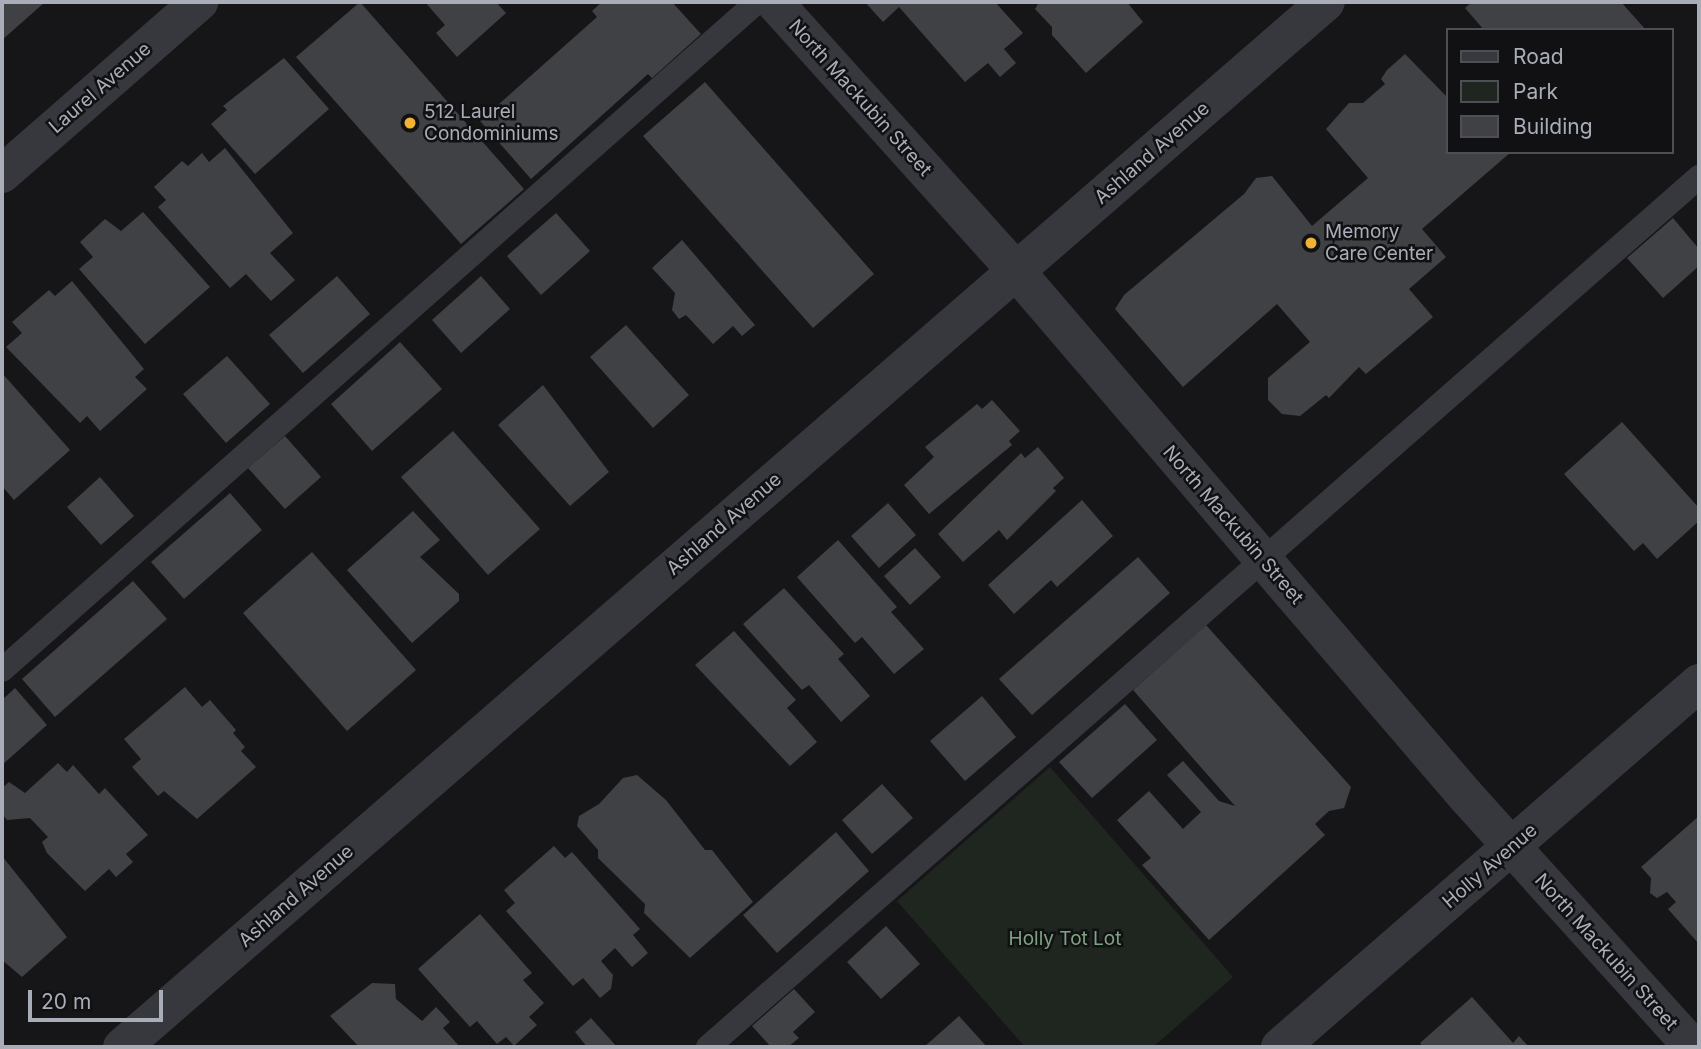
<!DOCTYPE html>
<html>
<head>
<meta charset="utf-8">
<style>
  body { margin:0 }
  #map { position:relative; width:1701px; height:1049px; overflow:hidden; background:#161618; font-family:Inter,sans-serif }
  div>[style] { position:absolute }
  .green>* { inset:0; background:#1e261f }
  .building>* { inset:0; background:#404145 }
  .lane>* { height:24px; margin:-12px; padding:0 12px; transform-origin:12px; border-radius:12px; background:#37383d }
  .street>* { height:38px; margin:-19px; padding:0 19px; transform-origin:19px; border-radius:19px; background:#37383d }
  .dots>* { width:19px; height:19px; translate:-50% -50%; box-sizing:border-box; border:4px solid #111113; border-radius:50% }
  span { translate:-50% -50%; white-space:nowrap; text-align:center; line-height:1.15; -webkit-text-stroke:5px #111113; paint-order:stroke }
  .street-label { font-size:19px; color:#a8adb8 }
  .poi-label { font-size:19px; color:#a8adb8 }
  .left { translate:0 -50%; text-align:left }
  .park-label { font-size:19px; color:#7fa381 }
  .frame { position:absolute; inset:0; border:4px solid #a8adb8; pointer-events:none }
  .legend { position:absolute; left:1446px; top:28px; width:228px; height:126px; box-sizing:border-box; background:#111113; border:2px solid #4d4f55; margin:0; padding:9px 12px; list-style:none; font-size:21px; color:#a8adb8 }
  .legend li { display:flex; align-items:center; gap:14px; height:35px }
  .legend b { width:35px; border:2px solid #4d4f55 }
  .scale { position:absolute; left:28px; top:990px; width:135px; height:32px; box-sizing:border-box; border:4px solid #a8adb8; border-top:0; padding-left:9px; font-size:21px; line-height:24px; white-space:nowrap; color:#a8adb8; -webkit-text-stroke:5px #111113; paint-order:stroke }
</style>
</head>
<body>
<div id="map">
  <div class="green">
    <div style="clip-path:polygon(1050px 767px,1233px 977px,1153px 1047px,1025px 1047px,897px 901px)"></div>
  </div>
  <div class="building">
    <div style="clip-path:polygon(2px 2px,45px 2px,2px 40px)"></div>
    <div style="clip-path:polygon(360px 2px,524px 189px,461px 244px,296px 57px)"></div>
    <div style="clip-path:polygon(425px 2px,496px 2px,506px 13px,457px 57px,436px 33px,445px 25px)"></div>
    <div style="clip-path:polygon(602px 2px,672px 2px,701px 34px,652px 78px,648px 74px,531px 179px,480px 121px,597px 17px,592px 11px)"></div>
    <div style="clip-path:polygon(865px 2px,995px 2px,1023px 33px,1004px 49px,1016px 63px,1000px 77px,988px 63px,965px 82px,899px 7px,883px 22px)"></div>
    <div style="clip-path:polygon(1039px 2px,1127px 2px,1143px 22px,1086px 73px,1052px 35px,1052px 27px,1035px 9px)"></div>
    <div style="clip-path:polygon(1472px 2px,1621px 2px,1646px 30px,1484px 30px,1465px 8px)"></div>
    <div style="clip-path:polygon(1405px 54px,1447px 97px,1447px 152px,1511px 152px,1422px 229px,1446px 257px,1409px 289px,1433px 317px,1366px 374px,1359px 367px,1329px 398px,1326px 395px,1300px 416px,1282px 414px,1268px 400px,1268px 378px,1310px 342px,1277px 304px,1183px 387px,1115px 309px,1124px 295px,1244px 194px,1256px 178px,1272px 176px,1312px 226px,1368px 178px,1326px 129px,1349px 103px,1363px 103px,1385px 84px,1381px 79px,1387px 70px)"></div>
    <div style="clip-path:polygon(284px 58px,329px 109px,255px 174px,211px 124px,227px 110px,223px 106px)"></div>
    <div style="clip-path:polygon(705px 82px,874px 274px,813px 328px,643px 136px)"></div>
    <div style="clip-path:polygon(225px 148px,293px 233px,270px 253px,295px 280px,271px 301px,246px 274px,230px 288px,158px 207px,166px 200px,154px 187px,182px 161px,188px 166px,202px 153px,209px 162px)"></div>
    <div style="clip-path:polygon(143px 212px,210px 287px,145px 344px,79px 269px,93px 257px,80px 242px,105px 219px,121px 231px)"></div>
    <div style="clip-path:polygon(556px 213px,590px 251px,541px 295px,507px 256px)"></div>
    <div style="clip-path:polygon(1673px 218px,1699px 249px,1699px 266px,1663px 298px,1627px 258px)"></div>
    <div style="clip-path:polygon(682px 240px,755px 325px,742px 336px,733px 326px,713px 344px,686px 315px,679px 319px,672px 310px,675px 293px,652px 268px)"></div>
    <div style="clip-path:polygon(337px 276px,370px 314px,303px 373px,269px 335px)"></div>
    <div style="clip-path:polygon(481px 276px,510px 309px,461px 353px,432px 320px)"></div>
    <div style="clip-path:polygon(72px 281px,144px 369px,135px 377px,147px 389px,100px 431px,87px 416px,80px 423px,6px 347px,22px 333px,12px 322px,49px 290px,55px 296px)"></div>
    <div style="clip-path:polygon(626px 325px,689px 395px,653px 428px,590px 357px)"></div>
    <div style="clip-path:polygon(400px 342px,442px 389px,372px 451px,331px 404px)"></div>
    <div style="clip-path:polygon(227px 356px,270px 404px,226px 443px,183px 394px)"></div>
    <div style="clip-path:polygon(2px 373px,70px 450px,14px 500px,2px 486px)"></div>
    <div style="clip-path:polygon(543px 385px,609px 472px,570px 506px,498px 425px)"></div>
    <div style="clip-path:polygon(992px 400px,1020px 431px,1009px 441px,1012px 445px,929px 514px,904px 485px,934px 457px,925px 447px,977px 404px,982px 409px)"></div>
    <div style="clip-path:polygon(1622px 422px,1699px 508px,1699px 521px,1657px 559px,1643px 543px,1634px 551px,1564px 474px)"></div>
    <div style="clip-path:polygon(453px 431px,540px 529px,488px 575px,401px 477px)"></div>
    <div style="clip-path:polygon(285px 436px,321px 477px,285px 509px,248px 468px)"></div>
    <div style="clip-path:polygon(1038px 447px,1064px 478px,1053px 488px,1056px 491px,1007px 540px,999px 530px,963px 562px,938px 534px,1021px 453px,1025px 458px)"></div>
    <div style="clip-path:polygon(100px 477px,134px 516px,101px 545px,67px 507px)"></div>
    <div style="clip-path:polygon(230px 493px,262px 530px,184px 599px,151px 562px)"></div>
    <div style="clip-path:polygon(1082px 500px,1113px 536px,1057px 587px,1051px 580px,1014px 614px,988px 585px)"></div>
    <div style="clip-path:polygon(888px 503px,916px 535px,879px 568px,851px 536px)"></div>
    <div style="clip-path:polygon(413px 511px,440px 540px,420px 557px,459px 594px,459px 601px,412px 643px,347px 570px)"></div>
    <div style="clip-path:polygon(838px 540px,897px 607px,891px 612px,924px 649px,894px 674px,862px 637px,855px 643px,797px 577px)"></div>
    <div style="clip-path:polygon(915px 548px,941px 577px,910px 605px,884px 576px)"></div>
    <div style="clip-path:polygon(312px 552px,416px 670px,347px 731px,243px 613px)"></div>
    <div style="clip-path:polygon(1138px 557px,1170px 593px,1032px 715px,999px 679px)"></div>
    <div style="clip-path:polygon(133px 581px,167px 619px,55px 717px,22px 679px)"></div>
    <div style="clip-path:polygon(784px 588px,844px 654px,838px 659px,870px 696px,841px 722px,809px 685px,802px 690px,743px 624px)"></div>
    <div style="clip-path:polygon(1206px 625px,1351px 787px,1344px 808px,1329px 811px,1315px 824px,1325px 835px,1209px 940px,1142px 865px,1151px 858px,1117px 820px,1149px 791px,1183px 829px,1201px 812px,1167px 775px,1183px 761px,1219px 801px,1235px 806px,1133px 690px)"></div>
    <div style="clip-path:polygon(734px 631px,796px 700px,787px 708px,817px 742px,790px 766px,695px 665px)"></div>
    <div style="clip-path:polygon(185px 687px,202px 707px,210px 700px,236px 730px,233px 733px,245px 747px,241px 751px,256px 767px,197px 819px,164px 791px,158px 796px,132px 767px,141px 759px,124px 739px)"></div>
    <div style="clip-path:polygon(15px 688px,47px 725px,2px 765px,2px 700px)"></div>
    <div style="clip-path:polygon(982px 696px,1016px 737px,965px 781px,930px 741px)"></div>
    <div style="clip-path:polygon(1125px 704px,1157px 740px,1092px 798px,1059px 762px)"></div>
    <div style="clip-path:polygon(58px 763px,67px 772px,73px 765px,99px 794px,105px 788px,148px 835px,126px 854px,133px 862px,116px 877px,109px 869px,85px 891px,47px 853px,42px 842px,48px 837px,30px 818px,7px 820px,2px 814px,2px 788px,9px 782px,25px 793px)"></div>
    <div style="clip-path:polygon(637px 775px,666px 800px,705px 850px,712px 850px,753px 902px,690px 958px,644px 913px,645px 904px,598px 858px,598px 850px,577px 826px,579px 816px,599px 804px,623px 778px)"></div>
    <div style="clip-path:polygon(882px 784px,913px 818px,872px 854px,842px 820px)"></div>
    <div style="clip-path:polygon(1699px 816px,1699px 944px,1668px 909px,1676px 902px,1667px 892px,1657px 898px,1650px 893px,1651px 878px,1641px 867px)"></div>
    <div style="clip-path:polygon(836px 832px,869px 871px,777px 953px,743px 915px)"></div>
    <div style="clip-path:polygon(554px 846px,565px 858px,572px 852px,640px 929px,633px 935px,648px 953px,632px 967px,615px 948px,601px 961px,613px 975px,611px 989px,600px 998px,583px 978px,573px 986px,506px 911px,515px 903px,504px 890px)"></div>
    <div style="clip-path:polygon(2px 856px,67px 937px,22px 977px,2px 960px)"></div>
    <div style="clip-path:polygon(480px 914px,532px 973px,523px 980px,544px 1003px,529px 1017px,537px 1025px,514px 1046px,506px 1037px,497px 1044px,477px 1021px,470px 1027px,418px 969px)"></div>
    <div style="clip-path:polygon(886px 926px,920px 964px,881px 999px,847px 962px)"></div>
    <div style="clip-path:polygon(372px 983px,395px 984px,396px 999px,422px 1021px,436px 1007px,450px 1022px,443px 1028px,460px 1047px,359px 1047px,330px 1016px)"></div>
    <div style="clip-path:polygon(794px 989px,815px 1012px,793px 1032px,799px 1038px,788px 1047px,771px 1047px,752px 1026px)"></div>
    <div style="clip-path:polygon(1472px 997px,1513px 1043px,1519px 1036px,1529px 1047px,1423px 1047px,1420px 1043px)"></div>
    <div style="clip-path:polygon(959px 1016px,987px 1047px,924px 1047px)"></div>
    <div style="clip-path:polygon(591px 1018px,617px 1047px,587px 1047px,575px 1032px)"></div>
  </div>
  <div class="lane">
    <div style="left:2px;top:670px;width:1008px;rotate:-41.5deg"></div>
    <div style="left:708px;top:1047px;width:1319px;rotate:-41.28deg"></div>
  </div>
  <div class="street">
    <div style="left:774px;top:2px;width:362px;rotate:48deg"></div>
    <div style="left:1016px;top:271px;width:690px;rotate:49.41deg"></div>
    <div style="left:1465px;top:795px;width:340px;rotate:47.9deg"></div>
    <div style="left:2px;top:174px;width:262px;rotate:-41.1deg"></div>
    <div style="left:122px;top:1047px;width:1594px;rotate:-40.96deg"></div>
    <div style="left:1280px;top:1047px;width:555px;rotate:-40.98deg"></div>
  </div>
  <div class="dots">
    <div style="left:410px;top:123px;background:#f2b134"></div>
    <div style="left:1311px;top:243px;background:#f2b134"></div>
  </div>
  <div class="street-label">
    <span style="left:100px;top:88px;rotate:-41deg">Laurel Avenue</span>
    <span style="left:860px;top:98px;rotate:48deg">North Mackubin Street</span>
    <span style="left:1152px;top:153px;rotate:-41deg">Ashland Avenue</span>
    <span style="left:724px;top:524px;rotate:-41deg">Ashland Avenue</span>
    <span style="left:1233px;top:525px;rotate:49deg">North Mackubin Street</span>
    <span style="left:1490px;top:866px;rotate:-41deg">Holly Avenue</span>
    <span style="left:296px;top:896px;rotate:-41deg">Ashland Avenue</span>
    <span style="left:1606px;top:952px;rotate:48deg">North Mackubin Street</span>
  </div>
  <div class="poi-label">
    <span class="left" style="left:424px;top:123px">512 Laurel<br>Condominiums</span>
    <span class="left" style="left:1325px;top:243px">Memory<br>Care Center</span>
  </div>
  <div class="park-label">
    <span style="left:1065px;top:939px">Holly Tot Lot</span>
  </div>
  <div class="frame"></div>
  <ul class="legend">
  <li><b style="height:9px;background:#37383d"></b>Road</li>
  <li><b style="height:19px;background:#1e261f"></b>Park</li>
  <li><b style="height:19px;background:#404145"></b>Building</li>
  </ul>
  <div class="scale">20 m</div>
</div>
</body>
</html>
